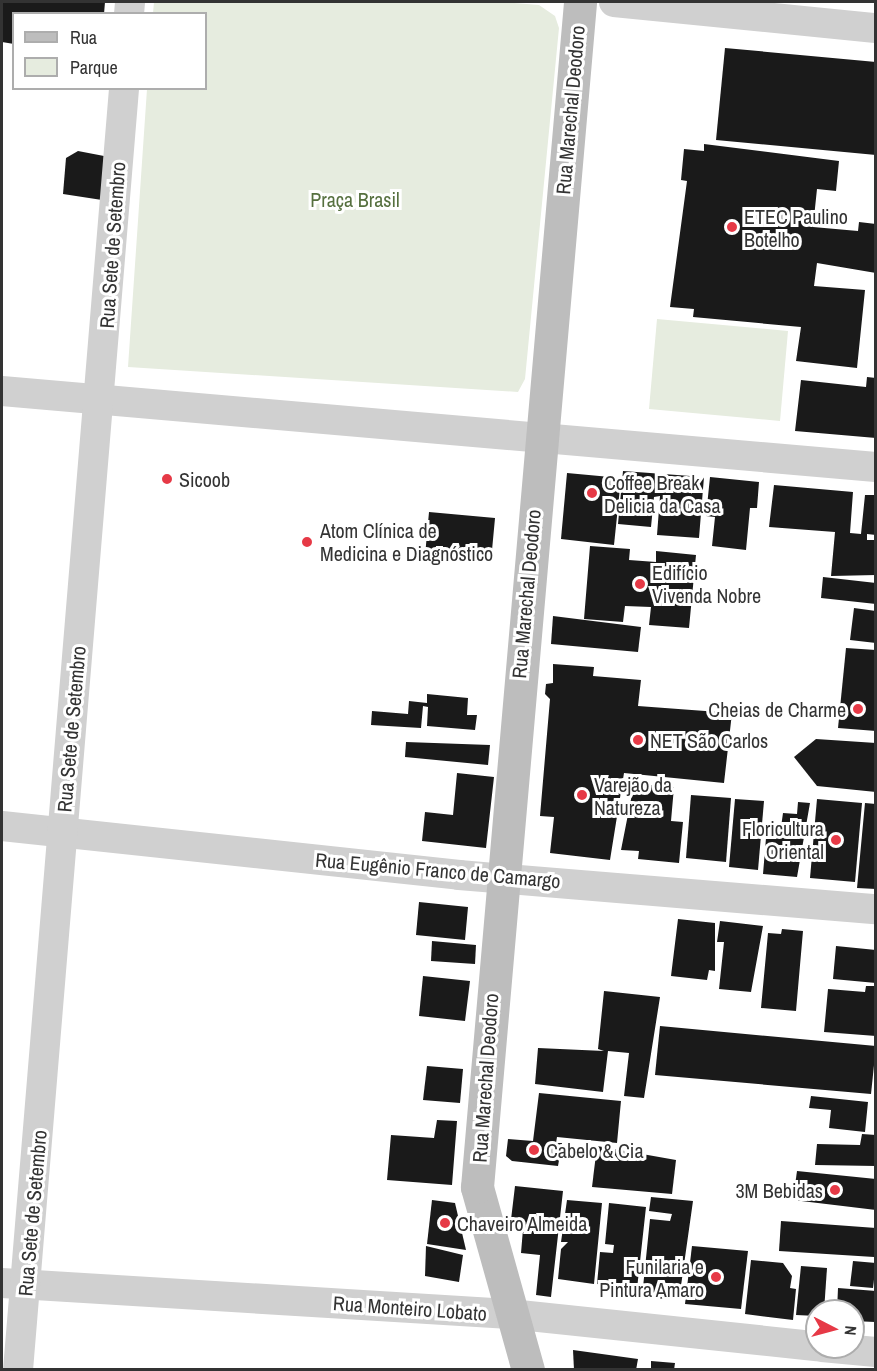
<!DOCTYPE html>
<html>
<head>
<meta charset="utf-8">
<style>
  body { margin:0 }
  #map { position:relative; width:877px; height:1371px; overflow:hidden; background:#fff; font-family:"Archivo Narrow",sans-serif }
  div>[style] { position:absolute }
  .green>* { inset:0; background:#e6ecdf }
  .building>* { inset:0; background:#1a1a1a }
  .street>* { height:30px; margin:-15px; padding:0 15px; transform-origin:15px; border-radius:15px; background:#d0d0d0 }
  .secondary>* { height:33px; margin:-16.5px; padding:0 16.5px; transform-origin:16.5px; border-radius:16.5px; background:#bdbdbd }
  .dots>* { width:16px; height:16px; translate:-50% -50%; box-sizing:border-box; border:3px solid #fff; border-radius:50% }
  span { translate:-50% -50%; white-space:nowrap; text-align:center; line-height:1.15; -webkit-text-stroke:6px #fff; paint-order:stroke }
  .street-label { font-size:20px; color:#333 }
  .park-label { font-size:20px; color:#56703f }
  .poi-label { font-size:20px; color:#333 }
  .left { translate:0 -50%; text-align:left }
  .right { translate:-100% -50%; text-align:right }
  .frame { position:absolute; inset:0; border:3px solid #333; pointer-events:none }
  .legend { position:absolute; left:12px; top:12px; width:195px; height:78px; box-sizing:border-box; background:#fff; border:2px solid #adadad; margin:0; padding:8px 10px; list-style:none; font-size:18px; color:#333 }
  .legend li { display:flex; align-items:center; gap:12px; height:30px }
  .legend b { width:30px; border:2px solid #adadad }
  .north { position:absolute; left:805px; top:1299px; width:60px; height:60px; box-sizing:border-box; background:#fff; border:2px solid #adadad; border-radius:50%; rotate:96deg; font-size:16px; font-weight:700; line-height:24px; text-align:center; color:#333 }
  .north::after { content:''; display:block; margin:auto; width:21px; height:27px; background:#e63946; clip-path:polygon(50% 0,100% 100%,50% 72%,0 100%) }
</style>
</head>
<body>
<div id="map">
  <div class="green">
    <div style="clip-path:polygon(154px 2px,501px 2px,539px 5px,555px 16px,559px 28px,525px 379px,518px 392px,128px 367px,147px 89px,206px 88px,206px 14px,153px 13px)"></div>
    <div style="clip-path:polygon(657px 319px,788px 331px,780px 421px,649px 409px)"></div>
  </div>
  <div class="building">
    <div style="clip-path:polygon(2px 2px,105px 2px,104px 14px,14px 14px,14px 44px,2px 42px)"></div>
    <div style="clip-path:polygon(725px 48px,876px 62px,876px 155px,716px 140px)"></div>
    <div style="clip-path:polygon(704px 144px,839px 161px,836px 191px,817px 189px,813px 227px,858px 231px,859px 222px,876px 224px,876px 273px,817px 263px,814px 286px,865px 290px,857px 368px,796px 361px,801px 327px,693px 317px,694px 309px,670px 307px,687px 181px,681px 180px,684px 149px,704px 151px)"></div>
    <div style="clip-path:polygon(78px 151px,104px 156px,102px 200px,63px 194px,66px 158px)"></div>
    <div style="clip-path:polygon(867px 377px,876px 378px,876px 438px,795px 431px,801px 380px,866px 387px)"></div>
    <div style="clip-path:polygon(623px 471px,704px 477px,699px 538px,657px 535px,660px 496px,654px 497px,651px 527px,618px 524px)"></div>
    <div style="clip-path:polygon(567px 473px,621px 478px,614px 545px,561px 539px)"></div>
    <div style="clip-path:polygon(710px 477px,759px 482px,757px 508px,750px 508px,746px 550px,712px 546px,715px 517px,706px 516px)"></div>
    <div style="clip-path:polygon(774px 485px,853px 492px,850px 533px,861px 534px,865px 495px,876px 495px,876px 535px,867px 534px,867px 540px,876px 540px,876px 575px,831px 576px,835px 532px,769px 527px)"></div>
    <div style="clip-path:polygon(429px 512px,495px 518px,491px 561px,425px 556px)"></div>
    <div style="clip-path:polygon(590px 546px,630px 549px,629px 560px,656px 562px,656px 551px,696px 555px,689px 628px,649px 625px,651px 607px,625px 606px,623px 622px,584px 619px)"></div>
    <div style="clip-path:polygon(823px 577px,876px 583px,876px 604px,821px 598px)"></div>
    <div style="clip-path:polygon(854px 608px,876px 611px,876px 643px,850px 640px)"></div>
    <div style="clip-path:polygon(553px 616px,641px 627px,638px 652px,551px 644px)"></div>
    <div style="clip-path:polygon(846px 648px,876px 650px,876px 731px,838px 728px)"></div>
    <div style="clip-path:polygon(553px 664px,594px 667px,593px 676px,641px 680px,638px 706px,732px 713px,724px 783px,624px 773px,610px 860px,550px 853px,554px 817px,540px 816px,550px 699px,545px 694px,546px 684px,553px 683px)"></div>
    <div style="clip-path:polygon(427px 694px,468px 698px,467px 715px,477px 715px,475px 730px,427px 726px,428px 707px,423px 706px,421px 728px,371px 725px,372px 711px,408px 714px,409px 701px,427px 703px)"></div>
    <div style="clip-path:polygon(816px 739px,876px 743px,876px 792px,817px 786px,794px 757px)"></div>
    <div style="clip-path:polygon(406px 742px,490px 745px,488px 765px,405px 757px)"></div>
    <div style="clip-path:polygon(457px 773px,494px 777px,486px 848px,422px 841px,425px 812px,453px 815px)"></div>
    <div style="clip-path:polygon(634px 784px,674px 787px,671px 821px,683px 822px,679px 863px,638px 859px,639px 851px,621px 850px)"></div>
    <div style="clip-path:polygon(691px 795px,731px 798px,726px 862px,686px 858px)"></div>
    <div style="clip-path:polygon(735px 799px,764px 801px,758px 870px,729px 867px)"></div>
    <div style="clip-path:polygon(817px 799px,862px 803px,855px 882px,810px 878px)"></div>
    <div style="clip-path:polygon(798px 802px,810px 803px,797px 877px,763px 874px,767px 826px,781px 827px,783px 813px,797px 814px)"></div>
    <div style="clip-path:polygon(865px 803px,876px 804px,876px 889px,857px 888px)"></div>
    <div style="clip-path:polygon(419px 902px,468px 907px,465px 940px,416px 935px)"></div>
    <div style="clip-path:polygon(678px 919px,715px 923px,715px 971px,709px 970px,707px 980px,671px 976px)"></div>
    <div style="clip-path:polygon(720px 921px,763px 926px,751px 992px,719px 989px,724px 942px,717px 942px)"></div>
    <div style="clip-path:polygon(782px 929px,803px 931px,796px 1011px,761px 1008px,768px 933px,781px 934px)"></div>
    <div style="clip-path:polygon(432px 941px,476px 945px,475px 964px,431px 961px)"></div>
    <div style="clip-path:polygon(836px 946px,876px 950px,876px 983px,833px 979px)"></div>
    <div style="clip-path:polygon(423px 976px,470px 981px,465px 1021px,419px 1016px)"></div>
    <div style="clip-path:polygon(866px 986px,876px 986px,876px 1036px,824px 1032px,828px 989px,865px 992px)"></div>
    <div style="clip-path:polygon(604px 991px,660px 997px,644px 1098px,624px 1096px,629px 1053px,608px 1051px,603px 1092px,535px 1084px,538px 1048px,604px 1051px,598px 1049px)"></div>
    <div style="clip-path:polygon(660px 1026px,876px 1046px,871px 1094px,655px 1075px)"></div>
    <div style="clip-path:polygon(427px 1066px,463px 1069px,460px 1103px,423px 1100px)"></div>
    <div style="clip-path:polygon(539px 1093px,621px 1101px,617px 1143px,557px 1137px,556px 1143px,562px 1143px,558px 1166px,512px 1161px,506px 1156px,508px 1139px,533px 1141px)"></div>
    <div style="clip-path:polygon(811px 1096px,868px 1102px,865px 1132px,829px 1128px,831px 1110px,809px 1108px)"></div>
    <div style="clip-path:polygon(437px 1120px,457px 1121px,452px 1185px,387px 1180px,391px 1135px,434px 1138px)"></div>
    <div style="clip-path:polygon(862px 1134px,876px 1135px,876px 1166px,815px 1165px,817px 1144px,860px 1145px)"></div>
    <div style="clip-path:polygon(597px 1146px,676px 1160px,672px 1194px,592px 1187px)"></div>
    <div style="clip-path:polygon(797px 1171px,876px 1179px,876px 1210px,793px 1200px)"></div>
    <div style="clip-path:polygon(515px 1186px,563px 1191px,551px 1297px,536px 1295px,540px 1255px,521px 1253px,523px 1229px,510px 1228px)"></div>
    <div style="clip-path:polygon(651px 1197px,693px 1201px,679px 1300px,642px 1297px,650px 1219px,670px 1221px,672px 1214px,649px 1211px)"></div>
    <div style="clip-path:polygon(432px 1200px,455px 1203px,466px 1250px,427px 1244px)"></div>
    <div style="clip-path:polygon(567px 1200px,602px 1203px,594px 1284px,558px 1279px,561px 1249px,568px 1242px,561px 1242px)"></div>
    <div style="clip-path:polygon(609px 1203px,646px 1207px,637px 1289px,597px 1284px,600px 1252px,613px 1253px,614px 1245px,605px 1244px)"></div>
    <div style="clip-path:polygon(781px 1221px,876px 1228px,874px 1257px,779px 1251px)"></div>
    <div style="clip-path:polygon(426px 1246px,463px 1255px,459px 1282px,425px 1276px)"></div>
    <div style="clip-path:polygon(692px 1246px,748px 1251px,741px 1309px,685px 1304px)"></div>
    <div style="clip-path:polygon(751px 1260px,783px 1263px,792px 1276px,790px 1288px,796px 1289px,793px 1320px,745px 1314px)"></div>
    <div style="clip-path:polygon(853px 1261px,876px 1263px,873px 1288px,850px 1286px)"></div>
    <div style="clip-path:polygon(801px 1266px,827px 1268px,824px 1311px,817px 1316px,796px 1315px)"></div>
    <div style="clip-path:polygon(838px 1288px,876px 1291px,875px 1322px,853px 1321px,853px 1311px,837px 1311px)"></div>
    <div style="clip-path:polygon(573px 1350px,638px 1359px,636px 1370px,574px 1370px)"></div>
    <div style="clip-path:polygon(651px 1361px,675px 1363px,674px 1370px,651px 1370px)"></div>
  </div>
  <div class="street">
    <div style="left:614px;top:2px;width:263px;rotate:5.7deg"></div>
    <div style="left:129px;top:14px;width:12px;rotate:-85deg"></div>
    <div style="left:2px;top:391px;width:877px;rotate:4.97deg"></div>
    <div style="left:2px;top:826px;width:460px;rotate:6.1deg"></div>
    <div style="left:459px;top:875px;width:418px;rotate:4.7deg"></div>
    <div style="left:2px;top:1283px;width:509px;rotate:3.49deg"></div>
    <div style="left:510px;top:1314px;width:309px;rotate:6deg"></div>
    <div style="left:822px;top:1347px;width:54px;rotate:5.3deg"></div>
    <div style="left:18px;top:1370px;width:1286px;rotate:-85.27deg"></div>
  </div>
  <div class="secondary">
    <div style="left:528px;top:1370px;width:190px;rotate:-105.6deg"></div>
    <div style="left:477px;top:1187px;width:1189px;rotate:-85.03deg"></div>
  </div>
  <div class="dots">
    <div style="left:732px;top:227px;background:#e63946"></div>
    <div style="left:167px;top:479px;background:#e63946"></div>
    <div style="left:592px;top:493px;background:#e63946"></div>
    <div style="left:307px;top:542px;background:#e63946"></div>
    <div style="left:640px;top:584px;background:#e63946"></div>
    <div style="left:858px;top:709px;background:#e63946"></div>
    <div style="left:638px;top:740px;background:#e63946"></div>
    <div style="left:582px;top:795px;background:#e63946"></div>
    <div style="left:836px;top:840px;background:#e63946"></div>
    <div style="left:534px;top:1150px;background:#e63946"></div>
    <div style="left:835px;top:1190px;background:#e63946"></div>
    <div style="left:445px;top:1223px;background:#e63946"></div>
    <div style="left:716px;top:1277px;background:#e63946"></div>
  </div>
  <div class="street-label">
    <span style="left:570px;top:110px;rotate:-85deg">Rua Marechal Deodoro</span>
    <span style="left:112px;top:245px;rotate:-86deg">Rua Sete de Setembro</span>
    <span style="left:526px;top:594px;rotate:-85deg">Rua Marechal Deodoro</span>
    <span style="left:71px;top:729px;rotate:-85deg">Rua Sete de Setembro</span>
    <span style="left:438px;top:870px;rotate:5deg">Rua Eugênio Franco de Camargo</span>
    <span style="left:485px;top:1078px;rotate:-86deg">Rua Marechal Deodoro</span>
    <span style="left:32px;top:1213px;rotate:-85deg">Rua Sete de Setembro</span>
    <span style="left:410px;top:1308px;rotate:4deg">Rua Monteiro Lobato</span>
  </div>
  <div class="park-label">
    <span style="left:355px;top:199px">Praça Brasil</span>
  </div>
  <div class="poi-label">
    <span class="left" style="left:744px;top:228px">ETEC Paulino<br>Botelho</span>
    <span class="left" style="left:179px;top:479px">Sicoob</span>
    <span class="left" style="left:604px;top:494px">Coffee Break<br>Delicia da Casa</span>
    <span class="left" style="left:320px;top:542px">Atom Clínica de<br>Medicina e Diagnóstico</span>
    <span class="left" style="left:652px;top:584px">Edifício<br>Vivenda Nobre</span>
    <span class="right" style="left:846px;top:709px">Cheias de Charme</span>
    <span class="left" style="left:650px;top:740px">NET São Carlos</span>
    <span class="left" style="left:594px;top:796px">Varejão da<br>Natureza</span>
    <span class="right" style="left:824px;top:840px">Floricultura<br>Oriental</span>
    <span class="left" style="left:546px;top:1150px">Cabelo &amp; Cia</span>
    <span class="right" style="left:823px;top:1190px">3M Bebidas</span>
    <span class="left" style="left:457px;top:1223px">Chaveiro Almeida</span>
    <span class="right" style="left:704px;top:1278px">Funilaria e<br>Pintura Amaro</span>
  </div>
  <div class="frame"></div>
  <ul class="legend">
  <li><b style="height:8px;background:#bdbdbd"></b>Rua</li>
  <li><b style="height:16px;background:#e6ecdf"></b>Parque</li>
  </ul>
  <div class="north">N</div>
</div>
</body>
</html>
